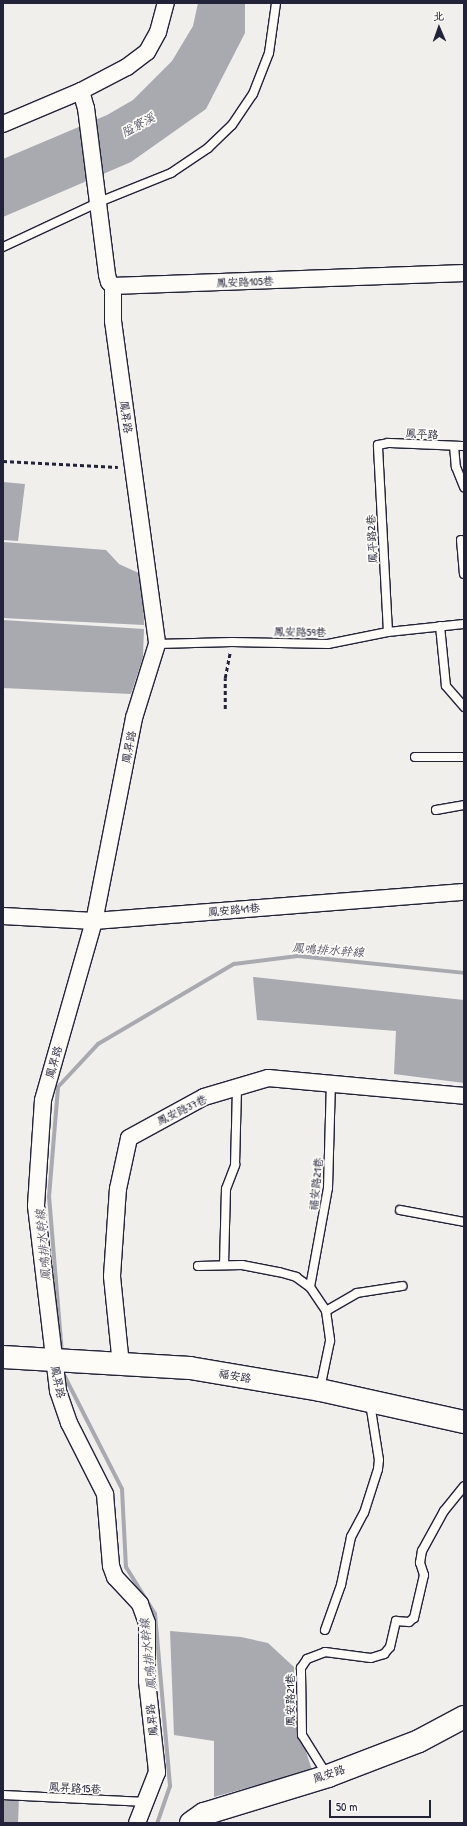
<!DOCTYPE html>
<html>
<head>
<meta charset="utf-8">
<style>
  body { margin:0 }
  #map { position:relative; width:467px; height:1826px; overflow:hidden; background:#f0efec; font-family:"Patrick Hand","LXGW WenKai TC",sans-serif }
  div>[style] { position:absolute }
  .water>* { inset:0; background:#a9a9b0 }
  .stream>* { height:4px; margin:-2px; padding:0 2px; transform-origin:2px; border-radius:2px; background:#a9a9b0 }
  .path>* { height:2.5px; margin-top:-1.25px; transform-origin:0; background:repeating-linear-gradient(90deg,#22223b 0 4px,transparent 0 7px) }
  .roads { filter:drop-shadow(1px 0 #22223b) drop-shadow(-1px 0 #22223b) drop-shadow(0 1px #22223b) drop-shadow(0 -1px #22223b) }
  .lane>* { height:8px; margin:-4px; padding:0 4px; transform-origin:4px; border-radius:4px; background:#fdfcf7 }
  .street>* { height:16px; margin:-8px; padding:0 8px; transform-origin:8px; border-radius:8px; background:#fdfcf7 }
  .secondary>* { height:22px; margin:-11px; padding:0 11px; transform-origin:11px; border-radius:11px; background:#fdfcf7 }
  span { translate:-50% -50%; white-space:nowrap; text-align:center; line-height:1.15; -webkit-text-stroke:3.5px #fdfcf7; paint-order:stroke }
  .street-label { font-size:11px; color:#22223b }
  .water-label { font-size:12px; color:#58586a; font-style:italic }
  .frame { position:absolute; inset:0; border:4px solid #22223b; pointer-events:none }
  .north { position:absolute; left:419px; top:8px; width:40px; height:40px; -webkit-text-stroke:3px #fdfcf7; paint-order:stroke; rotate:358deg; font-size:11px; font-weight:700; line-height:16px; text-align:center; color:#22223b }
  .north::after { content:''; display:block; margin:auto; width:14px; height:18px; background:#22223b; clip-path:polygon(50% 0,100% 100%,50% 72%,0 100%) }
  .scale { position:absolute; left:329px; top:1800px; width:102px; height:18px; box-sizing:border-box; border:2px solid #22223b; border-top:0; padding-left:5px; font-size:12px; line-height:14px; white-space:nowrap; color:#22223b; -webkit-text-stroke:3px #fdfcf7; paint-order:stroke }
</style>
</head>
<body>
<div id="map">
  <div class="water">
    <div style="clip-path:polygon(198px 3px,245px 3px,245px 33px,206px 109px,131px 162px,3px 217px,3px 159px,107px 115px,133px 100px,172px 61px,193px 26px)"></div>
    <div style="clip-path:polygon(3px 482px,25px 484px,18px 541px,3px 540px)"></div>
    <div style="clip-path:polygon(3px 542px,106px 550px,119px 564px,143px 575px,144px 625px,3px 618px)"></div>
    <div style="clip-path:polygon(3px 620px,144px 629px,143px 657px,131px 694px,3px 688px)"></div>
    <div style="clip-path:polygon(253px 977px,464px 1000px,464px 1083px,394px 1074px,396px 1031px,257px 1020px)"></div>
    <div style="clip-path:polygon(170px 1631px,241px 1637px,268px 1643px,294px 1667px,294px 1715px,312px 1770px,214px 1797px,214px 1741px,174px 1735px)"></div>
    <div style="clip-path:polygon(3px 1793px,19px 1798px,18px 1823px,3px 1823px)"></div>
  </div>
  <div class="stream">
    <div style="left:62px;top:1354px;width:158px;rotate:-94.7deg"></div>
    <div style="left:49px;top:1197px;width:110px;rotate:-85.3deg"></div>
    <div style="left:58px;top:1087px;width:59px;rotate:-47.1deg"></div>
    <div style="left:98px;top:1044px;width:158px;rotate:-30.5deg"></div>
    <div style="left:234px;top:964px;width:64px;rotate:-7.1deg"></div>
    <div style="left:298px;top:956px;width:167px;rotate:5.8deg"></div>
    <div style="left:64px;top:1375px;width:128px;rotate:63deg"></div>
    <div style="left:122px;top:1489px;width:78px;rotate:87.1deg"></div>
    <div style="left:126px;top:1567px;width:55px;rotate:58.3deg"></div>
    <div style="left:155px;top:1614px;width:173px;rotate:85deg"></div>
    <div style="left:170px;top:1786px;width:39px;rotate:109deg"></div>
  </div>
  <div class="path">
    <div style="left:3px;top:461px;width:115px;rotate:3deg"></div>
    <div style="left:225px;top:709px;width:31px;rotate:-90deg"></div>
    <div style="left:225px;top:678px;width:26px;rotate:-79deg"></div>
  </div>
  <div class="roads">
    <div class="lane">
      <div style="left:3px;top:247px;width:106px;rotate:-25.1deg"></div>
      <div style="left:99px;top:202px;width:78px;rotate:-21.9deg"></div>
      <div style="left:171px;top:173px;width:45px;rotate:-34deg"></div>
      <div style="left:208px;top:148px;width:33px;rotate:-44deg"></div>
      <div style="left:232px;top:125px;width:37px;rotate:-56deg"></div>
      <div style="left:253px;top:94px;width:44px;rotate:-68.7deg"></div>
      <div style="left:269px;top:53px;width:50px;rotate:-82deg"></div>
      <div style="left:454px;top:446px;width:21px;rotate:85deg"></div>
      <div style="left:456px;top:467px;width:22px;rotate:68deg"></div>
      <div style="left:461px;top:540px;width:34px;rotate:85deg"></div>
      <div style="left:440px;top:626px;width:60px;rotate:84.3deg"></div>
      <div style="left:446px;top:686px;width:28px;rotate:49deg"></div>
      <div style="left:388px;top:632px;width:187px;rotate:-93.1deg"></div>
      <div style="left:378px;top:445px;width:10px;rotate:-11deg"></div>
      <div style="left:388px;top:443px;width:76px;rotate:2.3deg"></div>
      <div style="left:157px;top:644px;width:75px;rotate:-1.5deg"></div>
      <div style="left:232px;top:642px;width:96px;rotate:1.2deg"></div>
      <div style="left:328px;top:644px;width:61px;rotate:-11.3deg"></div>
      <div style="left:388px;top:632px;width:76px;rotate:-6deg"></div>
      <div style="left:415px;top:757px;width:49px"></div>
      <div style="left:436px;top:810px;width:28px;rotate:-10deg"></div>
      <div style="left:400px;top:1210px;width:65px;rotate:10.6deg"></div>
      <div style="left:224px;top:1265px;width:76px;rotate:-88.5deg"></div>
      <div style="left:226px;top:1189px;width:26px;rotate:-69deg"></div>
      <div style="left:235px;top:1165px;width:78px;rotate:-88.5deg"></div>
      <div style="left:198px;top:1266px;width:44px;rotate:-1.3deg"></div>
      <div style="left:242px;top:1265px;width:38px;rotate:11deg"></div>
      <div style="left:279px;top:1272px;width:18px;rotate:16deg"></div>
      <div style="left:296px;top:1277px;width:17px;rotate:36deg"></div>
      <div style="left:310px;top:1287px;width:29px;rotate:56deg"></div>
      <div style="left:326px;top:1311px;width:30px;rotate:82deg"></div>
      <div style="left:330px;top:1341px;width:49px;rotate:101.8deg"></div>
      <div style="left:310px;top:1287px;width:101px;rotate:-79.7deg"></div>
      <div style="left:328px;top:1188px;width:105px;rotate:-88.4deg"></div>
      <div style="left:326px;top:1311px;width:36px;rotate:-30deg"></div>
      <div style="left:357px;top:1293px;width:46px;rotate:-8.8deg"></div>
      <div style="left:325px;top:1630px;width:48px;rotate:-70.4deg"></div>
      <div style="left:341px;top:1585px;width:49px;rotate:-78.2deg"></div>
      <div style="left:351px;top:1537px;width:27px;rotate:-62deg"></div>
      <div style="left:364px;top:1513px;width:46px;rotate:-72.3deg"></div>
      <div style="left:378px;top:1469px;width:9px;rotate:-84deg"></div>
      <div style="left:379px;top:1460px;width:58px;rotate:-99deg"></div>
      <div style="left:327px;top:1775px;width:47px;rotate:-122deg"></div>
      <div style="left:302px;top:1735px;width:67px;rotate:-90.9deg"></div>
      <div style="left:301px;top:1668px;width:11px;rotate:-56deg"></div>
      <div style="left:307px;top:1659px;width:19px;rotate:-21deg"></div>
      <div style="left:325px;top:1652px;width:46px;rotate:7.4deg"></div>
      <div style="left:371px;top:1658px;width:14px;rotate:-17deg"></div>
      <div style="left:384px;top:1654px;width:9px;rotate:-49deg"></div>
      <div style="left:390px;top:1647px;width:27px;rotate:-77deg"></div>
      <div style="left:396px;top:1621px;width:13px;rotate:4deg"></div>
      <div style="left:409px;top:1622px;width:6px;rotate:-39deg"></div>
      <div style="left:414px;top:1618px;width:44px;rotate:-76.9deg"></div>
      <div style="left:424px;top:1575px;width:13px;rotate:-108deg"></div>
      <div style="left:420px;top:1563px;width:12px;rotate:-81deg"></div>
      <div style="left:422px;top:1551px;width:46px;rotate:-61.2deg"></div>
      <div style="left:444px;top:1511px;width:32px;rotate:-51deg"></div>
      <div style="left:3px;top:1795px;width:143px;rotate:2.8deg"></div>
    </div>
    <div class="street">
      <div style="left:81px;top:91px;width:18px;rotate:74deg"></div>
      <div style="left:86px;top:108px;width:168px;rotate:82.8deg"></div>
      <div style="left:107px;top:275px;width:7px;rotate:74deg"></div>
      <div style="left:109px;top:282px;width:6px;rotate:45deg"></div>
      <div style="left:113px;top:286px;width:351px;rotate:-2.1deg"></div>
      <div style="left:3px;top:124px;width:85px;rotate:-22.9deg"></div>
      <div style="left:81px;top:91px;width:52px;rotate:-27.6deg"></div>
      <div style="left:127px;top:67px;width:25px;rotate:-37deg"></div>
      <div style="left:147px;top:52px;width:23px;rotate:-61deg"></div>
      <div style="left:158px;top:32px;width:30px;rotate:-75deg"></div>
      <div style="left:113px;top:286px;width:35px;rotate:90deg"></div>
      <div style="left:113px;top:321px;width:326px;rotate:82.2deg"></div>
      <div style="left:157px;top:644px;width:77px;rotate:107.3deg"></div>
      <div style="left:134px;top:718px;width:207px;rotate:101.1deg"></div>
      <div style="left:94px;top:921px;width:186px;rotate:105.9deg"></div>
      <div style="left:43px;top:1100px;width:106px;rotate:93.8deg"></div>
      <div style="left:36px;top:1206px;width:186px;rotate:83.2deg"></div>
      <div style="left:58px;top:1391px;width:34px;rotate:71deg"></div>
      <div style="left:69px;top:1423px;width:80px;rotate:63.1deg"></div>
      <div style="left:105px;top:1494px;width:72px;rotate:85.2deg"></div>
      <div style="left:111px;top:1566px;width:12px;rotate:70deg"></div>
      <div style="left:115px;top:1577px;width:37px;rotate:47deg"></div>
      <div style="left:140px;top:1604px;width:20px;rotate:70deg"></div>
      <div style="left:147px;top:1623px;width:58px;rotate:90deg"></div>
      <div style="left:147px;top:1681px;width:92px;rotate:83.7deg"></div>
      <div style="left:157px;top:1772px;width:55px;rotate:111.4deg"></div>
      <div style="left:3px;top:916px;width:91px;rotate:3.1deg"></div>
      <div style="left:94px;top:921px;width:371px;rotate:-4.5deg"></div>
      <div style="left:121px;top:1365px;width:89px;rotate:-95.8deg"></div>
      <div style="left:112px;top:1276px;width:87px;rotate:-86.1deg"></div>
      <div style="left:118px;top:1189px;width:52px;rotate:-77.8deg"></div>
      <div style="left:129px;top:1138px;width:85px;rotate:-28.7deg"></div>
      <div style="left:204px;top:1097px;width:67px;rotate:-16.5deg"></div>
      <div style="left:268px;top:1078px;width:197px;rotate:5.2deg"></div>
    </div>
    <div class="secondary">
      <div style="left:3px;top:1357px;width:187px;rotate:3.4deg"></div>
      <div style="left:190px;top:1368px;width:132px;rotate:9.6deg"></div>
      <div style="left:320px;top:1390px;width:148px;rotate:12.5deg"></div>
      <div style="left:191px;top:1823px;width:16px;rotate:-35deg"></div>
      <div style="left:204px;top:1814px;width:130px;rotate:-17deg"></div>
      <div style="left:328px;top:1776px;width:97px;rotate:-21deg"></div>
      <div style="left:419px;top:1741px;width:51px;rotate:-28.1deg"></div>
    </div>
  </div>
  <div class="street-label">
    <span style="left:245px;top:282px;rotate:-2deg">鳳安路105巷</span>
    <span style="left:126px;top:417px;rotate:82deg">鳳昇路</span>
    <span style="left:422px;top:434px;rotate:3deg">鳳平路</span>
    <span style="left:372px;top:539px;rotate:-93deg">鳳平路2巷</span>
    <span style="left:300px;top:632px;rotate:1deg">鳳安路59巷</span>
    <span style="left:129px;top:747px;rotate:-79deg">鳳昇路</span>
    <span style="left:234px;top:910px;rotate:-5deg">鳳安路41巷</span>
    <span style="left:54px;top:1062px;rotate:-74deg">鳳昇路</span>
    <span style="left:182px;top:1110px;rotate:-26deg">鳳安路37巷</span>
    <span style="left:316px;top:1184px;rotate:-84deg">福安路21巷</span>
    <span style="left:235px;top:1376px;rotate:10deg">福安路</span>
    <span style="left:58px;top:1382px;rotate:78deg">鳳昇路</span>
    <span style="left:290px;top:1700px;rotate:-90deg">鳳安路21巷</span>
    <span style="left:152px;top:1720px;rotate:-96deg">鳳昇路</span>
    <span style="left:329px;top:1774px;rotate:-19deg">鳳安路</span>
    <span style="left:75px;top:1788px;rotate:3deg">鳳昇路15巷</span>
  </div>
  <div class="water-label">
    <span style="left:138px;top:125px;rotate:-29deg">隘寮溪</span>
    <span style="left:328px;top:950px;rotate:4deg">鳳鳴排水幹線</span>
    <span style="left:43px;top:1245px;rotate:-95deg">鳳鳴排水幹線</span>
    <span style="left:148px;top:1654px;rotate:-96deg">鳳鳴排水幹線</span>
  </div>
  <div class="frame"></div>
  <div class="north">北</div>
  <div class="scale">50 m</div>
</div>
</body>
</html>
